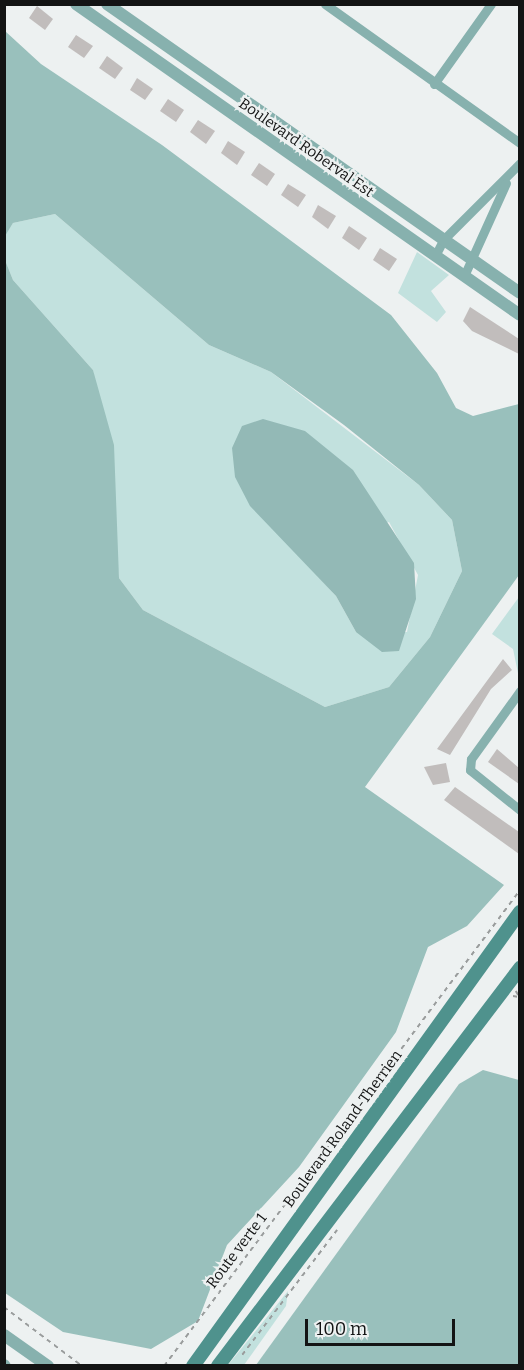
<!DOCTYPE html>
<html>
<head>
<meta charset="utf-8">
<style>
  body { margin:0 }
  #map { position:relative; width:524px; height:1370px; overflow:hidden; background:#edf1f1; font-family:Bitter,serif }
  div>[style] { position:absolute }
  .green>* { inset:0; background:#c2e1de }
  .forest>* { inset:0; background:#99c0bc }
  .water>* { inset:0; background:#93b9b6 }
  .building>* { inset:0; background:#c1bdbc }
  .path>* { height:1.5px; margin-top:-0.75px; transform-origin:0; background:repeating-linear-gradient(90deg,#999c9c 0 4.5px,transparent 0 9px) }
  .minor>* { height:9px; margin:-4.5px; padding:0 4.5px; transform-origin:4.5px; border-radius:4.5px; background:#87b1ae }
  .tertiary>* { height:12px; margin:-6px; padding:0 6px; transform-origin:6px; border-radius:6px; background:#87b1ae }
  .secondary>* { height:14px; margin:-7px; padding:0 7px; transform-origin:7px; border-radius:7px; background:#4f928d }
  span { translate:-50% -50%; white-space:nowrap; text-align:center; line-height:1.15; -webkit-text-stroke:4.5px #edf1f1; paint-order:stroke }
  .street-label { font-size:15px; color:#131414 }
  .frame { position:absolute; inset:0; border:6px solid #131414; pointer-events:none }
  .scale { position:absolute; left:305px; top:1319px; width:150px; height:27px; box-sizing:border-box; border:3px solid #131414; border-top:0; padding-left:8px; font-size:18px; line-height:21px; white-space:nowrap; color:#131414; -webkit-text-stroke:4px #edf1f1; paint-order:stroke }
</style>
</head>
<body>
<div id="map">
  <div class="green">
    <div style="clip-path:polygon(evenodd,55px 214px,209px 345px,271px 372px,419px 485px,452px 520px,462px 571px,430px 637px,389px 687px,325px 707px,143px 610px,119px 578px,93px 370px,13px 280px,5px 260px,4px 236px,13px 223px,55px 214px,389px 522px,418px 575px,407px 632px,356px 632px,336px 596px,298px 555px,389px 522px)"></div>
    <div style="clip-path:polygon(417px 252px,449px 275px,431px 291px,446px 312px,437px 322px,398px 293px)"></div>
    <div style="clip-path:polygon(519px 597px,520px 678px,519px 678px,513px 649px,492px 634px)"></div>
    <div style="clip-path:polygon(288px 1291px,286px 1306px,244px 1365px,228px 1365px)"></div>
  </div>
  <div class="forest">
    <div style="clip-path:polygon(5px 31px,41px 64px,162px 145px,391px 315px,437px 373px,456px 408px,473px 416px,519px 404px,519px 575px,365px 787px,504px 885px,467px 926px,428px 947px,396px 1032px,299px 1167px,227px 1245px,198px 1321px,151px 1349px,63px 1332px,5px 1293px,5px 260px,13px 280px,93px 370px,114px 445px,119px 578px,143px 610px,325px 707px,389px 687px,430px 637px,462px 571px,452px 520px,419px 485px,344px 425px,271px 372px,209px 345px,55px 214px,13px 223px,5px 236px)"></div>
    <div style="clip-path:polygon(483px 1070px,519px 1080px,519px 1365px,256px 1365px,459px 1084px)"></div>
  </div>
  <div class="water">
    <div style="clip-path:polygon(263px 419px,305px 431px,353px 470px,414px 563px,416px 599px,399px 651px,382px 652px,356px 632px,336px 596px,250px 506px,235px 477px,232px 448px,242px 426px)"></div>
  </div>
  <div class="building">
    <div style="clip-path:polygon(37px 6px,53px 19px,45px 30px,29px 18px)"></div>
    <div style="clip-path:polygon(76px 35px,93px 46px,84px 58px,68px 47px)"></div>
    <div style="clip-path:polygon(107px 56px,123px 68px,115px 79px,99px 68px)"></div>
    <div style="clip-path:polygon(137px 78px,153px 89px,145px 100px,130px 90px)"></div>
    <div style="clip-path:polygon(168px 99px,184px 110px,176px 122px,160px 111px)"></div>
    <div style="clip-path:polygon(198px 120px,215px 131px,206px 144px,190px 132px)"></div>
    <div style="clip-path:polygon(228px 141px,245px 152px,237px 165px,221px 153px)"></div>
    <div style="clip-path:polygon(259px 163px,275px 174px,267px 186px,251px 175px)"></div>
    <div style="clip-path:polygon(288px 184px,306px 195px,298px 207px,281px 195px)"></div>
    <div style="clip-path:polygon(318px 205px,336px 216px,328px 229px,312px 217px)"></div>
    <div style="clip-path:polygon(349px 226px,367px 238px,359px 250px,342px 238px)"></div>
    <div style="clip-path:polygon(380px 248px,397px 259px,389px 271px,373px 260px)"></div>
    <div style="clip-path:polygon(470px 307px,519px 339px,519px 354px,472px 331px,463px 321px)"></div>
    <div style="clip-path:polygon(503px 659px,512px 670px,491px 689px,450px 755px,437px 749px)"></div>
    <div style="clip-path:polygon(497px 749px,519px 768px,519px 784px,488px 762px)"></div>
    <div style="clip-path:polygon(446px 763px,450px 782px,433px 785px,424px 767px)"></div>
    <div style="clip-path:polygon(455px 787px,519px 832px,519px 854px,444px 800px)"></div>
  </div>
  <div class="path">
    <div style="left:520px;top:626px;width:12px;rotate:90deg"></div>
    <div style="left:516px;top:991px;width:8px;rotate:60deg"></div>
    <div style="left:513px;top:996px;width:6px;rotate:9deg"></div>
    <div style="left:4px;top:1307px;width:98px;rotate:37.1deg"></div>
    <div style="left:242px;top:1355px;width:157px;rotate:-52.8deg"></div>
    <div style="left:164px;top:1366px;width:594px;rotate:-53.21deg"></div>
  </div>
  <div class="minor">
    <div style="left:325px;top:4px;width:239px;rotate:35.5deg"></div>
    <div style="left:434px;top:84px;width:98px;rotate:-54.5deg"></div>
    <div style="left:435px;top:256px;width:18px;rotate:-63deg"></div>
    <div style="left:443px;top:240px;width:109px;rotate:-45deg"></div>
    <div style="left:464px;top:276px;width:102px;rotate:-65.7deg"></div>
    <div style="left:520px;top:691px;width:84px;rotate:125.8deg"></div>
    <div style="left:471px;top:759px;width:11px;rotate:95deg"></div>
    <div style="left:470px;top:770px;width:64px;rotate:38.7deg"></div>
  </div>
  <div class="tertiary">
    <div style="left:76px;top:4px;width:542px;rotate:35.01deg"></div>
    <div style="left:107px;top:4px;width:504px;rotate:34.98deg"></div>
    <div style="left:4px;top:1335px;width:54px;rotate:35.2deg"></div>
    <div style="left:4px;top:1365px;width:1px;rotate:45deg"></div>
  </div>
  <div class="secondary">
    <div style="left:193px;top:1366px;width:560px;rotate:-54.24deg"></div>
    <div style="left:218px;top:1366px;width:500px;rotate:-52.8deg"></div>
  </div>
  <div class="street-label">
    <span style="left:306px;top:148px;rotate:35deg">Boulevard Roberval Est</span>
    <span style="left:343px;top:1129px;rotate:-54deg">Boulevard Roland-Therrien</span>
    <span style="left:237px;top:1251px;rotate:-53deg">Route verte 1</span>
  </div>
  <div class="frame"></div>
  <div class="scale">100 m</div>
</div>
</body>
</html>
